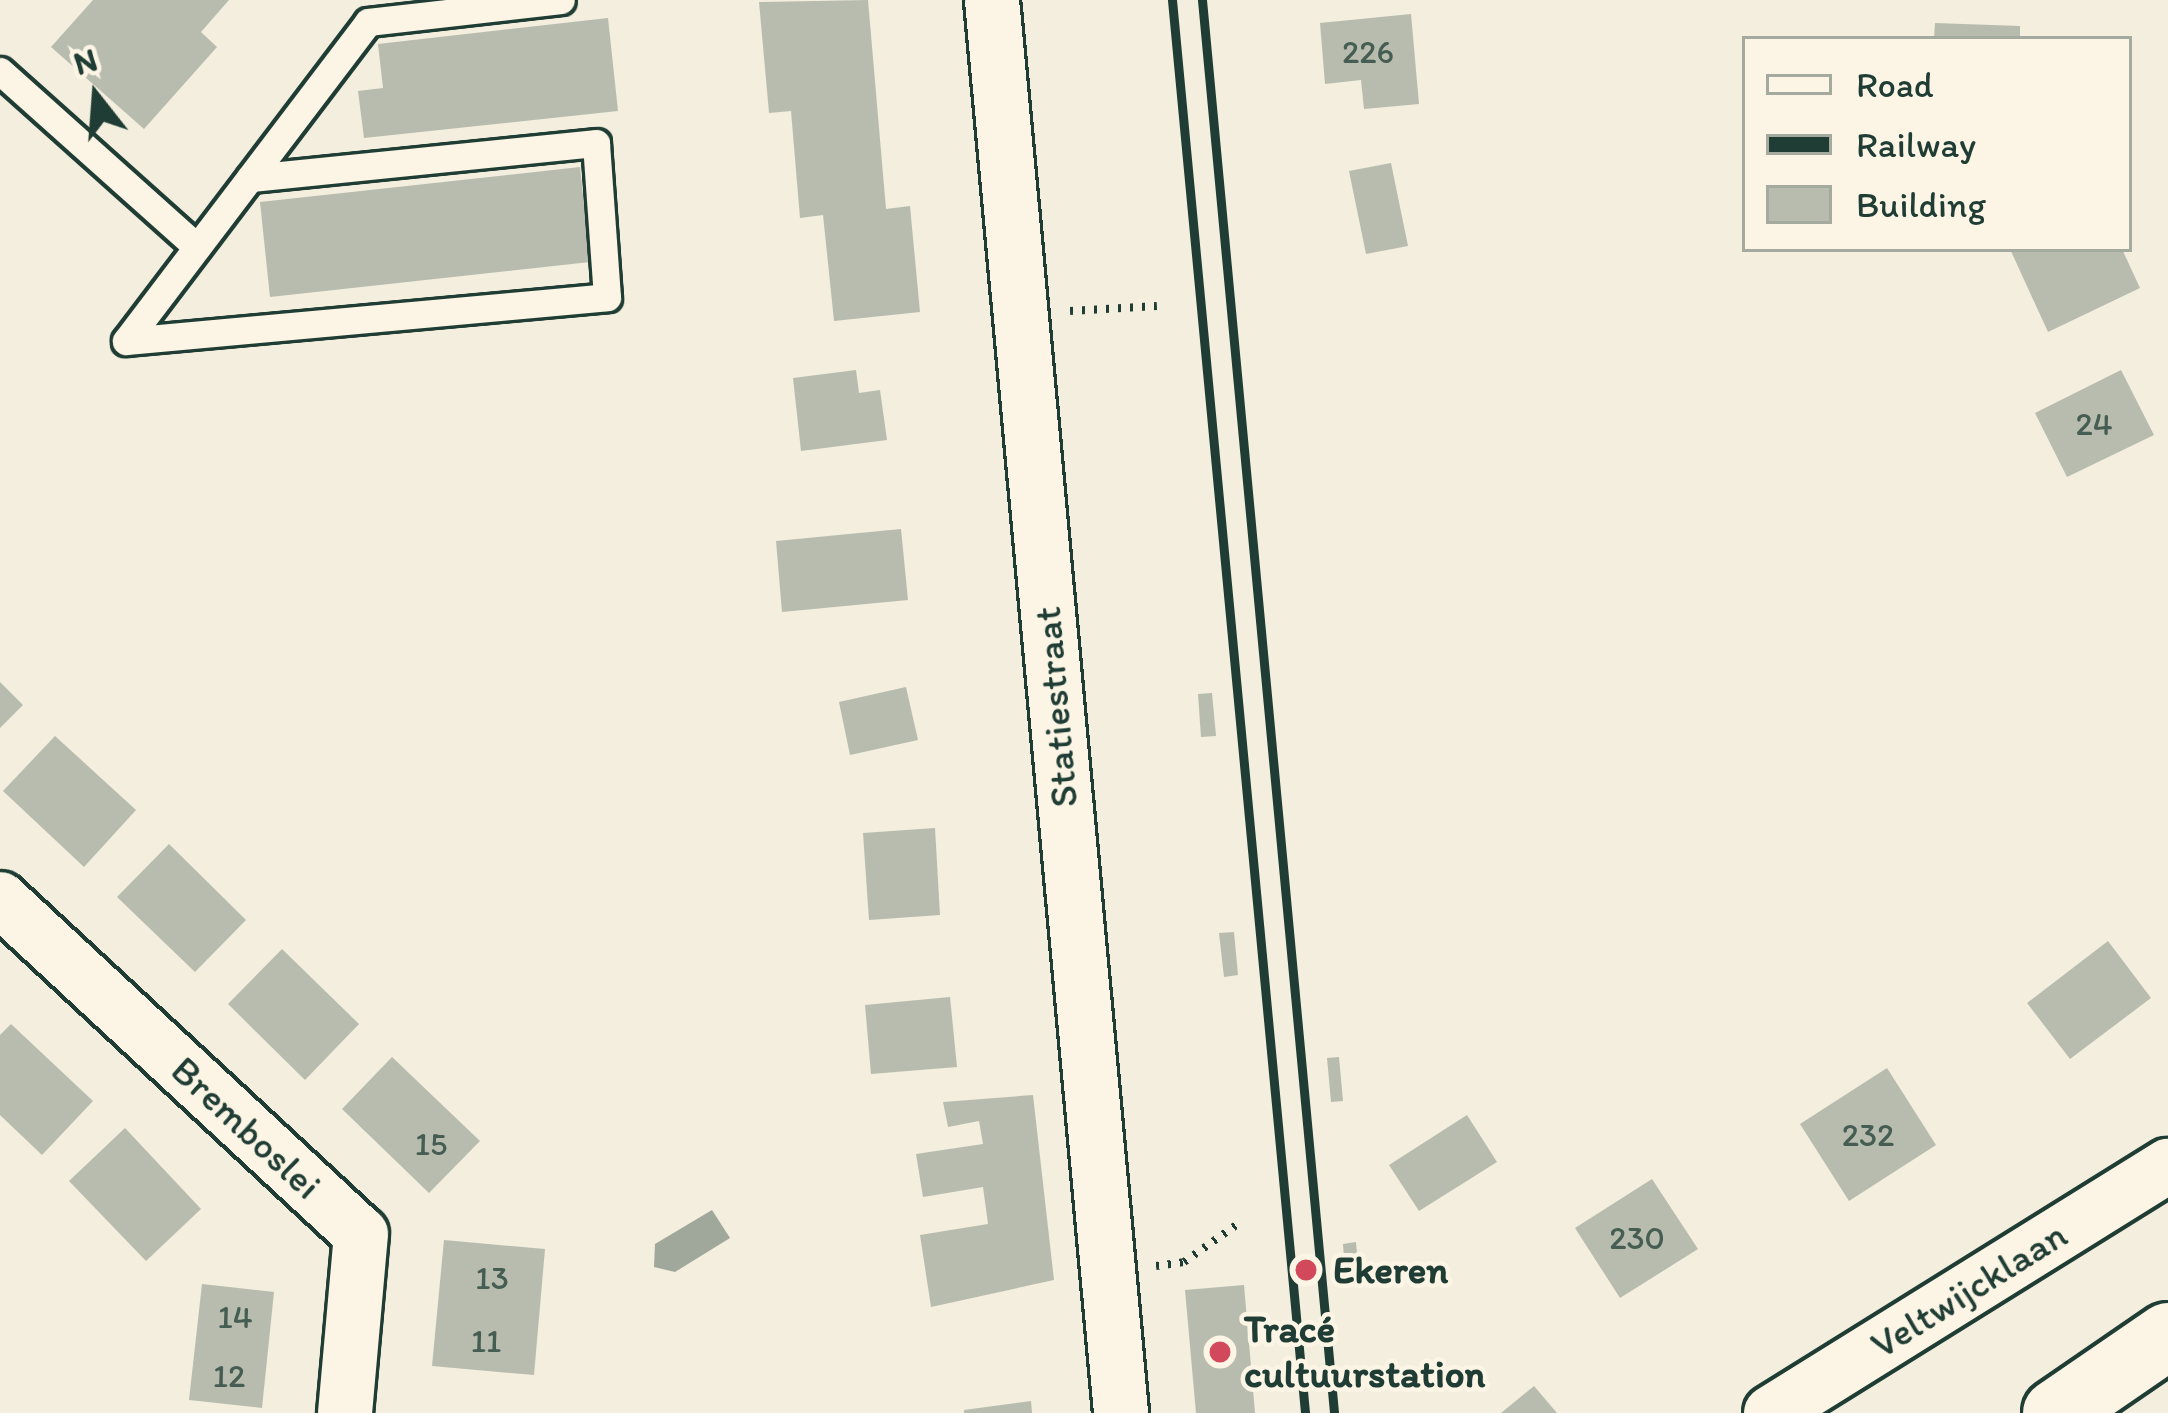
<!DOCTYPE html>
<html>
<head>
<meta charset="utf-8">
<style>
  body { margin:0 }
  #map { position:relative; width:2168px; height:1413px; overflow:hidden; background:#f3eede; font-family:Itim,sans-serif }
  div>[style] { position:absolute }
  .water>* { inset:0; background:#a0a89b }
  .building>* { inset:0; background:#b8bcae }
  .path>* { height:8px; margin-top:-4px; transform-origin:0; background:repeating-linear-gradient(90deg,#1f3d34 0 3px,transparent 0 12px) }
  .roads { filter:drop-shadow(3px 0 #1f3d34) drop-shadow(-3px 0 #1f3d34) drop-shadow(0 3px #1f3d34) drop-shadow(0 -3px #1f3d34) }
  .service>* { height:27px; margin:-13.5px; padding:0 13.5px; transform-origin:13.5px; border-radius:13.5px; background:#fcf5e5 }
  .minor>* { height:54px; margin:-27px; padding:0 27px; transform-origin:27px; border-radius:27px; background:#fcf5e5 }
  .tertiary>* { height:66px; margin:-33px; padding:0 33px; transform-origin:33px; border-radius:33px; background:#fcf5e5 }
  .rail>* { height:9px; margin:-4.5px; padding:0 4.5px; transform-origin:4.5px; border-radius:4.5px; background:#1f3d34 }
  .dots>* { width:33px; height:33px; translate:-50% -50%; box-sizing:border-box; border:6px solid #fcf5e5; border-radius:50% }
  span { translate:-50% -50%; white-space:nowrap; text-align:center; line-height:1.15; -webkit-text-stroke:9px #fcf5e5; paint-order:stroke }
  .number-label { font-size:33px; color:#455d52 }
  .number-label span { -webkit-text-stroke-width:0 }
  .street-label { font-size:39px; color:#1f3d34 }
  .poi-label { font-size:39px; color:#1f3d34; font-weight:700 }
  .left { translate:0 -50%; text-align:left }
  .legend { position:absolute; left:1742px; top:36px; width:390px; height:216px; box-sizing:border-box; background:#fcf5e5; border:3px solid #a4ab9e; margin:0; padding:15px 21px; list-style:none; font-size:36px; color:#1f3d34 }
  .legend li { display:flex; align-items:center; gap:24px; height:60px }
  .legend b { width:60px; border:3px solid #a4ab9e }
  .north { position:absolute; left:36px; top:36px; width:120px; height:120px; -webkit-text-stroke:9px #fcf5e5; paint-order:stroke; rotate:343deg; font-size:33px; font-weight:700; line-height:48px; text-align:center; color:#1f3d34 }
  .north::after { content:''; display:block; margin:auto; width:42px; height:54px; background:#1f3d34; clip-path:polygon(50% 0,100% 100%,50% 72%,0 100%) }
</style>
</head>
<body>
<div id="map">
  <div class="water">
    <div style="clip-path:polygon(712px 1210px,730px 1238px,675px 1272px,654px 1267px,655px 1244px)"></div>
  </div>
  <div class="building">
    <div style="clip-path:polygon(93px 0,229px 0,201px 32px,217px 47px,144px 129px,51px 47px)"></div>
    <div style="clip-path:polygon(868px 0,886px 209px,910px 206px,920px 312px,834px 321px,823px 215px,800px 218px,791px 111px,769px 113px,759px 2px)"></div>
    <div style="clip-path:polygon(1411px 14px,1419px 104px,1364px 109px,1361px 80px,1325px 84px,1320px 23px)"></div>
    <div style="clip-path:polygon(608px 18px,618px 111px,364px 138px,358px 91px,383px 88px,378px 44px)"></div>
    <div style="clip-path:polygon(1935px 23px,2020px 26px,2020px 39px,1934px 39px)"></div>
    <div style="clip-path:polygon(1391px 163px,1408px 246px,1366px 254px,1349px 171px)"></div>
    <div style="clip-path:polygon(580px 167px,590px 262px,270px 297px,260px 202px)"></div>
    <div style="clip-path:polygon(2010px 249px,2122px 249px,2140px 288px,2048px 332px)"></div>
    <div style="clip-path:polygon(856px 370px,859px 393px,880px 390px,887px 440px,801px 451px,793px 378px)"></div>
    <div style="clip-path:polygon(2121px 370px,2154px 435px,2067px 477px,2035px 413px)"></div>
    <div style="clip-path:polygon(901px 529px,908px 600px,782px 612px,776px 541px)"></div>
    <div style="clip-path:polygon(0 682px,23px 705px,0 728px)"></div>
    <div style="clip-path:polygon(906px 687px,918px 740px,850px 755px,839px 702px)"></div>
    <div style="clip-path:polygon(1212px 693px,1216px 736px,1201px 737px,1198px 694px)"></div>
    <div style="clip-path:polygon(55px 736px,136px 810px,84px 867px,3px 791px)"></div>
    <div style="clip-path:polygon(935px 828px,940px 915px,869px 920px,863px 833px)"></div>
    <div style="clip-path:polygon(169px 844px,246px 920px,195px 972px,117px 897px)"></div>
    <div style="clip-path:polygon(1234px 932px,1238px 975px,1224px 977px,1219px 933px)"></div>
    <div style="clip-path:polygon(2108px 941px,2151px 998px,2070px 1059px,2027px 1003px)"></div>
    <div style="clip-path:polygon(282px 949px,359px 1024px,305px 1080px,228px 1004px)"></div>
    <div style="clip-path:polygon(950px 997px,957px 1067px,871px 1074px,865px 1005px)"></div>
    <div style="clip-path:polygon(11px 1024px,93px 1101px,42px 1155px,0 1115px,0 1035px)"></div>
    <div style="clip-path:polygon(392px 1057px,480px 1141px,429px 1193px,342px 1109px)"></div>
    <div style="clip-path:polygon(1339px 1057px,1343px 1101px,1331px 1102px,1327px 1058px)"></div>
    <div style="clip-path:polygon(1887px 1068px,1936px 1145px,1849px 1201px,1800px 1124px)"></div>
    <div style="clip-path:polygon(1033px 1095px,1054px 1280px,931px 1307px,920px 1235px,988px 1224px,983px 1187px,923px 1197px,916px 1154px,983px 1144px,979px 1121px,948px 1127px,943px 1102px)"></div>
    <div style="clip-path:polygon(1467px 1115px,1497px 1162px,1419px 1211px,1389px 1165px)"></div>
    <div style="clip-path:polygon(125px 1128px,201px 1209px,146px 1261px,69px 1181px)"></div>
    <div style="clip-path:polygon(1652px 1179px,1698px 1249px,1620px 1298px,1575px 1228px)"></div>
    <div style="clip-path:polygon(444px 1240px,545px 1249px,534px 1375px,432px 1366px)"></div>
    <div style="clip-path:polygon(1356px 1242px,1360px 1285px,1346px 1286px,1343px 1244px)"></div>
    <div style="clip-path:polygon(202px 1284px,274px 1292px,262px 1408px,189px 1400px)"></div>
    <div style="clip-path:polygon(1244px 1285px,1255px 1413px,1196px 1413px,1185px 1290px)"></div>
    <div style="clip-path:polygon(1534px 1386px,1557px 1413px,1501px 1413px)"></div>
    <div style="clip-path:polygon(1031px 1401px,1032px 1413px,964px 1413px,964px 1410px)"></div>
  </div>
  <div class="path">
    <div style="left:1070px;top:311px;width:87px;rotate:-3.3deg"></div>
    <div style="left:1156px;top:1266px;width:28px;rotate:-8deg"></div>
    <div style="left:1184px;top:1262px;width:71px;rotate:-35.3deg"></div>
  </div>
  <div class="roads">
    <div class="service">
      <div style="left:0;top:71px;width:264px;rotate:41.8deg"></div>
      <div style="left:126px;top:341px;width:483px;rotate:-5.2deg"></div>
      <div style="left:607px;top:297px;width:154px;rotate:-94.1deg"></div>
      <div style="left:596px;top:143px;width:348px;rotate:174.2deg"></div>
      <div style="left:126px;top:341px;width:400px;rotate:-52.8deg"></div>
      <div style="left:368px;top:22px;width:194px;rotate:-6.5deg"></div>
    </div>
    <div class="minor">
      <div style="left:992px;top:0;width:1419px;rotate:84.78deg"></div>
      <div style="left:0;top:899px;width:492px;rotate:42.9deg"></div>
      <div style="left:361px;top:1234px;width:180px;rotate:95.1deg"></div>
      <div style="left:1771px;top:1413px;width:468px;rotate:-31.9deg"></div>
    </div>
    <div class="tertiary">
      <div style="left:2056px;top:1413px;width:136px;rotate:-34.5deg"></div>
    </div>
  </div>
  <div class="rail">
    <div style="left:1172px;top:0;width:1419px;rotate:84.62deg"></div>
    <div style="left:1202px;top:0;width:1419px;rotate:84.66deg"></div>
  </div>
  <div class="dots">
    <div style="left:1306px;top:1270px;background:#d1495b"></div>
    <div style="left:1220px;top:1352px;background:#d1495b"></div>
  </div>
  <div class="number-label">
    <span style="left:1368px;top:52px">226</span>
    <span style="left:2094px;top:424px">24</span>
    <span style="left:1868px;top:1135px">232</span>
    <span style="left:431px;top:1144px">15</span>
    <span style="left:1637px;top:1238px">230</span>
    <span style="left:492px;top:1278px">13</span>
    <span style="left:235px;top:1317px">14</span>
    <span style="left:486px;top:1341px">11</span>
    <span style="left:229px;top:1376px">12</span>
  </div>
  <div class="street-label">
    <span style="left:1056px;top:707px;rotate:-95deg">Statiestraat</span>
    <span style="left:246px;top:1128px;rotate:43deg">Bremboslei</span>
    <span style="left:1969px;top:1290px;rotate:-32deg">Veltwijcklaan</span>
  </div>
  <div class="poi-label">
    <span class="left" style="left:1333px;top:1270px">Ekeren</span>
    <span class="left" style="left:1244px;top:1352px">Tracé<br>cultuurstation</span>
  </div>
  <ul class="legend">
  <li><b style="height:15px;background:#fcf5e5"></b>Road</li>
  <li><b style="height:15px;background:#1f3d34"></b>Railway</li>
  <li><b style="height:33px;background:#b8bcae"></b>Building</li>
  </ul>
  <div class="north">N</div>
</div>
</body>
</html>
